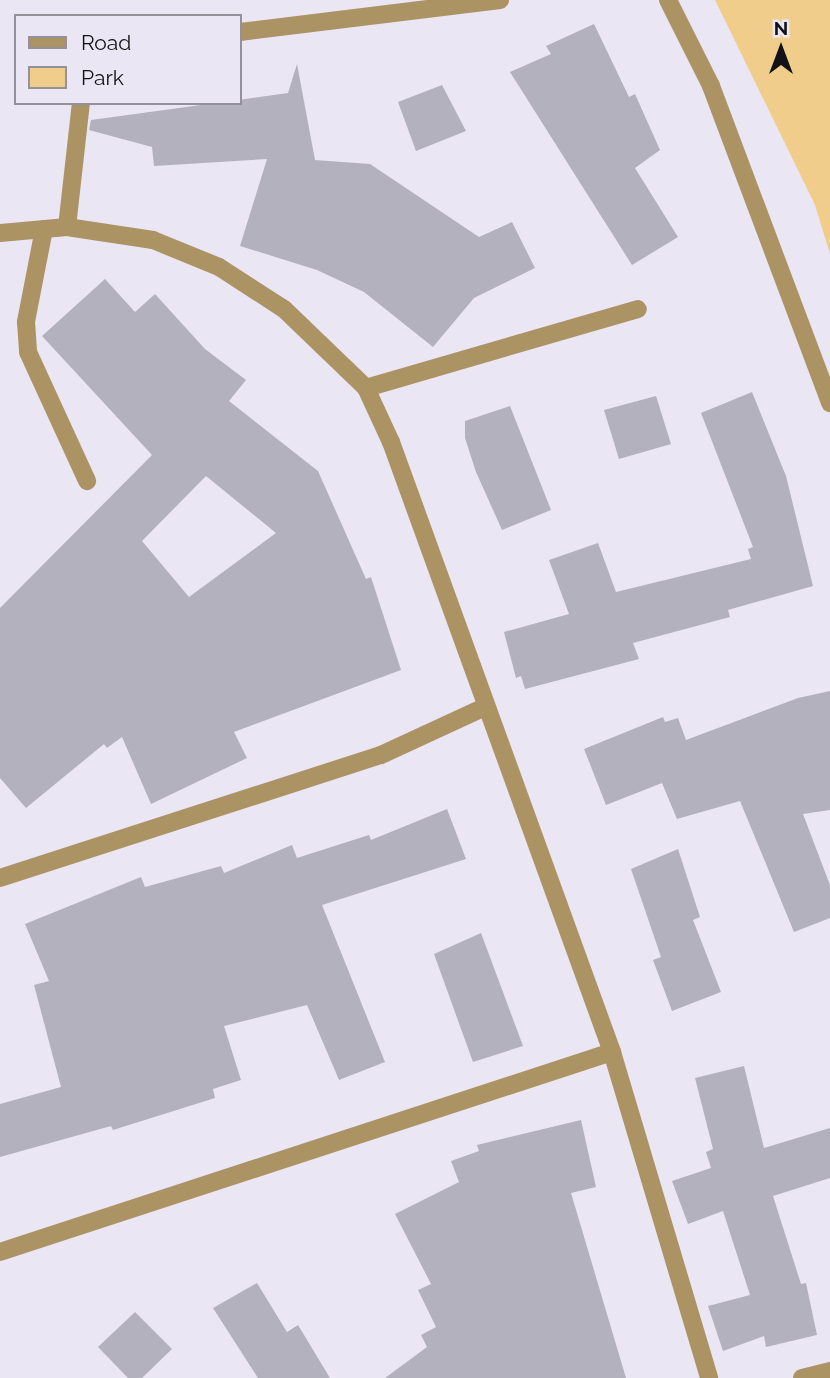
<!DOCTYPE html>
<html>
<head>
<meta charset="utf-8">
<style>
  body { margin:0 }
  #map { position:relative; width:830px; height:1378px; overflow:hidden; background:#eae6f4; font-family:Raleway,sans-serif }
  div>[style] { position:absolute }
  .green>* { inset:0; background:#f0cd8b }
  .building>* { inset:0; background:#b4b1be }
  .minor>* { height:18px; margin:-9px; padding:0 9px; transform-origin:9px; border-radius:9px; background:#ac9364 }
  span { translate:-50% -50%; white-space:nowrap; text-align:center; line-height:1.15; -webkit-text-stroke:7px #eae6f4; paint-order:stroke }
  .legend { position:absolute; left:14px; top:14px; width:228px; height:91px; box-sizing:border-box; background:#eae6f4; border:2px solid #94919b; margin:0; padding:9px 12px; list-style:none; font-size:21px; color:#121115 }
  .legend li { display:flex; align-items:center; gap:14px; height:35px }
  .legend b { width:35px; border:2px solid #94919b }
  .north { position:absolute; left:746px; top:14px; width:70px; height:70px; -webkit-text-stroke:5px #eae6f4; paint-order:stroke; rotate:0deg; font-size:19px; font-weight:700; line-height:28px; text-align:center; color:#121115 }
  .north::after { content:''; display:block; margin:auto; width:24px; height:32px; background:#121115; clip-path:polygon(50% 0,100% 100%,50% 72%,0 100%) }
</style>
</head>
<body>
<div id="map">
  <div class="green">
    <div style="clip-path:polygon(715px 0,830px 0,830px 254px,815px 205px)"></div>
  </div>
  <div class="building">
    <div style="clip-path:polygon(594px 24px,629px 97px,635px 94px,660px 150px,635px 168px,678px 237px,632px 265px,510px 72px,551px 54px,546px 46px)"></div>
    <div style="clip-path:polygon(297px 64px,315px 160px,370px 164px,479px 237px,512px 222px,535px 268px,474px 298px,433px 347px,364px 292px,317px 270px,240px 246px,267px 159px,154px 166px,152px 147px,89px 130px,91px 120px,288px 93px)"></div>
    <div style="clip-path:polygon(442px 85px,466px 131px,416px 151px,398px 102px)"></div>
    <div style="clip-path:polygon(evenodd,105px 279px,135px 312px,155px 294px,205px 349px,246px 380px,229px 401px,318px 471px,366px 579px,371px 577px,401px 670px,234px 732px,247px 758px,151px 804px,122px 737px,107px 748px,104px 744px,26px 808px,0 778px,0 608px,152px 455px,42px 336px,105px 279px,206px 476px,276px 533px,189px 597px,142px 541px,206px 476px)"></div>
    <div style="clip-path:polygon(752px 392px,786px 476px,813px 586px,728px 610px,730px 617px,633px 643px,639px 659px,525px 689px,521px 676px,516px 678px,504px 632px,569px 614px,549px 560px,598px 543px,616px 592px,751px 559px,748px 549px,753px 547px,701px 413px)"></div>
    <div style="clip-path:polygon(656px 396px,671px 444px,619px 459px,604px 410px)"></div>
    <div style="clip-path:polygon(510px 406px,551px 510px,502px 530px,476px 472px,465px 438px,465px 421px)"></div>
    <div style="clip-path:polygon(830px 691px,830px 810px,803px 814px,830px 885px,830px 918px,794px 932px,740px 801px,677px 819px,662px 783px,606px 805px,584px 749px,663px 717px,665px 722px,678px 718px,686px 740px,798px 698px)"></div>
    <div style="clip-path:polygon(447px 809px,466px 859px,322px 905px,385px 1062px,339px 1080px,307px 1005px,224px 1026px,241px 1080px,213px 1089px,215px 1098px,113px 1130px,111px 1126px,0 1157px,0 1104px,61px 1087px,34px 985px,49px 981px,25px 924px,141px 877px,145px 887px,221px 866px,224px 873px,292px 845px,297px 858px,369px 835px,371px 840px)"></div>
    <div style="clip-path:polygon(678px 849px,700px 917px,693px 920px,721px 992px,672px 1011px,653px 960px,661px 957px,631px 869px)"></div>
    <div style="clip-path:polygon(481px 933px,523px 1046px,473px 1062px,434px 954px)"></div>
    <div style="clip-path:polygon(744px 1066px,764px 1148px,830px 1128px,830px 1178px,773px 1196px,801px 1284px,806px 1283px,817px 1335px,766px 1347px,764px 1336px,723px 1351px,708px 1306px,750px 1295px,723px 1211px,688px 1224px,672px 1181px,711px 1168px,706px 1152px,713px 1149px,695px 1078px)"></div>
    <div style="clip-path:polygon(581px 1120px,596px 1187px,571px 1193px,626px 1378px,385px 1378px,427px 1347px,421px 1335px,436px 1327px,418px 1290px,431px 1284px,395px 1214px,459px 1182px,451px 1161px,479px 1151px,477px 1145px)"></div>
    <div style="clip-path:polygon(257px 1283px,287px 1332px,298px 1325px,330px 1378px,258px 1378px,213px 1308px)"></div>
    <div style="clip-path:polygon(135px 1312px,172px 1349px,142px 1378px,128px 1378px,98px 1347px)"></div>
  </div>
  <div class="minor">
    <div style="left:668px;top:0;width:96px;rotate:63.4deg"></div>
    <div style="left:711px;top:86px;width:339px;rotate:69.4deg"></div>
    <div style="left:240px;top:32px;width:262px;rotate:-7deg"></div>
    <div style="left:67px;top:227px;width:125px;rotate:-83.6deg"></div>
    <div style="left:44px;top:229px;width:95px;rotate:101deg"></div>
    <div style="left:26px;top:322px;width:30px;rotate:86deg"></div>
    <div style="left:28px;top:352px;width:142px;rotate:65.4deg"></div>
    <div style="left:0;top:233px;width:67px;rotate:-5.1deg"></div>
    <div style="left:67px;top:227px;width:87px;rotate:8.6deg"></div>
    <div style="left:153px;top:240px;width:71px;rotate:22.2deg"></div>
    <div style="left:219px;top:267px;width:77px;rotate:32.9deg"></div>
    <div style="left:284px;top:309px;width:114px;rotate:43.9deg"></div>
    <div style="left:366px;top:388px;width:60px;rotate:65.2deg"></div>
    <div style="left:391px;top:442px;width:649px;rotate:70.08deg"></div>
    <div style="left:612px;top:1052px;width:340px;rotate:73.4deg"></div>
    <div style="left:366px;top:388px;width:283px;rotate:-16.2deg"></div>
    <div style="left:0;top:878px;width:400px;rotate:-17.9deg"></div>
    <div style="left:381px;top:755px;width:115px;rotate:-24.8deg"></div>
    <div style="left:0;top:1252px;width:644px;rotate:-18.1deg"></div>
    <div style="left:802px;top:1378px;width:29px;rotate:-14deg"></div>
  </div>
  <ul class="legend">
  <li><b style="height:9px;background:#ac9364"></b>Road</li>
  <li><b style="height:19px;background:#f0cd8b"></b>Park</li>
  </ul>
  <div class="north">N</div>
</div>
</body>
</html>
